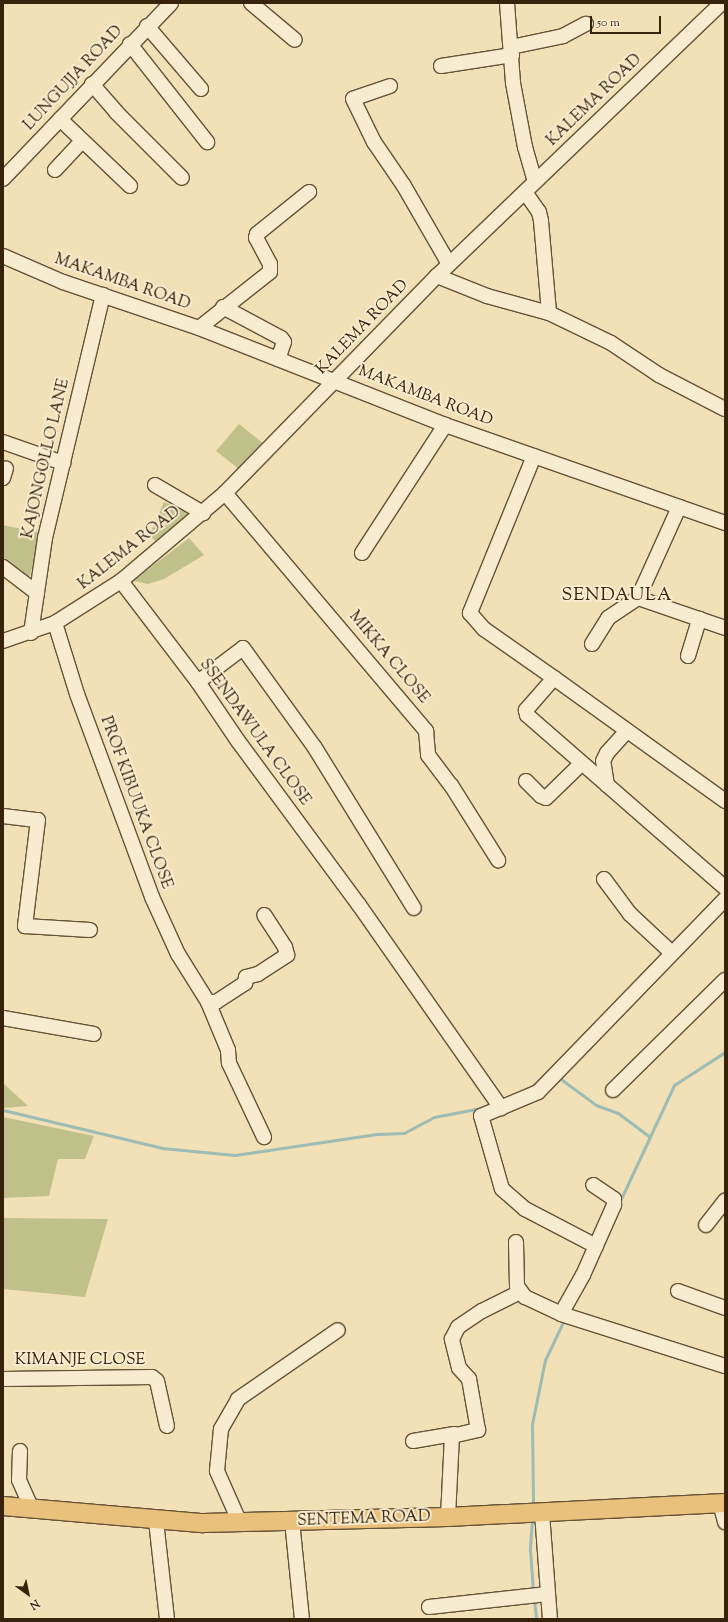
<!DOCTYPE html>
<html>
<head>
<meta charset="utf-8">
<style>
  body { margin:0 }
  #map { position:relative; width:728px; height:1622px; overflow:hidden; background:#f2e1b7; font-family:"Sorts Mill Goudy",serif }
  div>[style] { position:absolute }
  .green>* { inset:0; background:#c0c18a }
  .stream>* { height:3px; margin:-1.5px; padding:0 1.5px; transform-origin:1.5px; border-radius:1.5px; background:#9cbcb5 }
  .roads { filter:drop-shadow(1px 0 #665236) drop-shadow(-1px 0 #665236) drop-shadow(0 1px #665236) drop-shadow(0 -1px #665236) }
  .minor>* { height:14px; margin:-7px; padding:0 7px; transform-origin:7px; border-radius:7px; background:#f7ecd0 }
  .major>* { height:18px; margin:-9px; padding:0 9px; transform-origin:9px; border-radius:9px; background:#e9c07c }
  span { translate:-50% -50%; white-space:nowrap; text-align:center; line-height:1.15; -webkit-text-stroke:4px #f7ecd0; paint-order:stroke }
  .street-label { font-size:16px; color:#38220b }
  .quarter-label { font-size:18px; color:#38220b; letter-spacing:1px }
  .frame { position:absolute; inset:0; border:4px solid #38220b; pointer-events:none }
  .north { position:absolute; left:8px; top:1574px; width:40px; height:40px; -webkit-text-stroke:3px #f7ecd0; paint-order:stroke; rotate:147deg; font-size:11px; font-weight:700; line-height:16px; text-align:center; color:#38220b }
  .north::after { content:''; display:block; margin:auto; width:14px; height:18px; background:#38220b; clip-path:polygon(50% 0,100% 100%,50% 72%,0 100%) }
  .scale { position:absolute; left:590px; top:16px; width:71px; height:18px; box-sizing:border-box; border:2px solid #38220b; border-top:0; padding-left:5px; font-size:12px; line-height:14px; white-space:nowrap; color:#38220b; -webkit-text-stroke:3px #f7ecd0; paint-order:stroke }
</style>
</head>
<body>
<div id="map">
  <div class="green">
    <div style="clip-path:polygon(239px 424px,264px 444px,239px 469px,216px 451px)"></div>
    <div style="clip-path:polygon(164px 502px,190px 513px,156px 541px,149px 536px)"></div>
    <div style="clip-path:polygon(3px 525px,41px 533px,29px 579px,3px 559px)"></div>
    <div style="clip-path:polygon(189px 538px,204px 555px,164px 579px,148px 584px,133px 581px)"></div>
    <div style="clip-path:polygon(3px 1083px,28px 1106px,3px 1108px)"></div>
    <div style="clip-path:polygon(3px 1117px,94px 1136px,85px 1159px,58px 1159px,49px 1196px,3px 1198px)"></div>
    <div style="clip-path:polygon(3px 1218px,108px 1219px,85px 1297px,3px 1289px)"></div>
  </div>
  <div class="stream">
    <div style="left:558px;top:1077px;width:47px;rotate:36.4deg"></div>
    <div style="left:596px;top:1105px;width:23px;rotate:20deg"></div>
    <div style="left:618px;top:1113px;width:40px;rotate:37deg"></div>
    <div style="left:528px;top:1090px;width:26px;rotate:-43deg"></div>
    <div style="left:3px;top:1110px;width:163px;rotate:13.4deg"></div>
    <div style="left:162px;top:1148px;width:73px;rotate:5.5deg"></div>
    <div style="left:235px;top:1155px;width:145px;rotate:-8.4deg"></div>
    <div style="left:378px;top:1134px;width:26px;rotate:-2deg"></div>
    <div style="left:404px;top:1133px;width:34px;rotate:-28deg"></div>
    <div style="left:434px;top:1117px;width:53px;rotate:-10.9deg"></div>
    <div style="left:620px;top:1201px;width:128px;rotate:-65deg"></div>
    <div style="left:674px;top:1085px;width:61px;rotate:-32.9deg"></div>
    <div style="left:533px;top:1502px;width:78px;rotate:-90.7deg"></div>
    <div style="left:532px;top:1424px;width:65px;rotate:-78.5deg"></div>
    <div style="left:545px;top:1360px;width:44px;rotate:-64.6deg"></div>
    <div style="left:532px;top:1519px;width:31px;rotate:94deg"></div>
    <div style="left:530px;top:1550px;width:41px;rotate:85.8deg"></div>
    <div style="left:534px;top:1599px;width:20px;rotate:84deg"></div>
  </div>
  <div class="roads">
    <div class="minor">
      <div style="left:251px;top:3px;width:57px;rotate:40.1deg"></div>
      <div style="left:507px;top:3px;width:80px;rotate:85.7deg"></div>
      <div style="left:513px;top:83px;width:65px;rotate:79.4deg"></div>
      <div style="left:525px;top:147px;width:36px;rotate:74deg"></div>
      <div style="left:147px;top:26px;width:83px;rotate:49.4deg"></div>
      <div style="left:130px;top:44px;width:125px;rotate:51.8deg"></div>
      <div style="left:511px;top:47px;width:53px;rotate:-11.9deg"></div>
      <div style="left:563px;top:36px;width:26px;rotate:-28deg"></div>
      <div style="left:441px;top:66px;width:72px;rotate:-8.8deg"></div>
      <div style="left:92px;top:84px;width:37px;rotate:49deg"></div>
      <div style="left:116px;top:112px;width:93px;rotate:45deg"></div>
      <div style="left:390px;top:86px;width:39px;rotate:161deg"></div>
      <div style="left:353px;top:99px;width:48px;rotate:64deg"></div>
      <div style="left:374px;top:142px;width:53px;rotate:55.7deg"></div>
      <div style="left:404px;top:186px;width:90px;rotate:60deg"></div>
      <div style="left:60px;top:119px;width:97px;rotate:43.7deg"></div>
      <div style="left:55px;top:170px;width:40px;rotate:-47deg"></div>
      <div style="left:3px;top:179px;width:243px;rotate:-46.3deg"></div>
      <div style="left:525px;top:192px;width:24px;rotate:55deg"></div>
      <div style="left:539px;top:212px;width:9px;rotate:77deg"></div>
      <div style="left:541px;top:221px;width:92px;rotate:85deg"></div>
      <div style="left:549px;top:313px;width:69px;rotate:25.8deg"></div>
      <div style="left:611px;top:343px;width:58px;rotate:33.7deg"></div>
      <div style="left:659px;top:375px;width:74px;rotate:27.3deg"></div>
      <div style="left:3px;top:256px;width:65px;rotate:23.4deg"></div>
      <div style="left:63px;top:282px;width:144px;rotate:18.7deg"></div>
      <div style="left:199px;top:328px;width:264px;rotate:21.5deg"></div>
      <div style="left:445px;top:425px;width:297px;rotate:19.3deg"></div>
      <div style="left:437px;top:276px;width:54px;rotate:21.8deg"></div>
      <div style="left:487px;top:296px;width:64px;rotate:15.3deg"></div>
      <div style="left:223px;top:307px;width:66px;rotate:28.1deg"></div>
      <div style="left:281px;top:338px;width:5px;rotate:53deg"></div>
      <div style="left:284px;top:342px;width:18px;rotate:109deg"></div>
      <div style="left:199px;top:328px;width:90px;rotate:-38.3deg"></div>
      <div style="left:270px;top:272px;width:8px;rotate:-90deg"></div>
      <div style="left:270px;top:264px;width:30px;rotate:-118deg"></div>
      <div style="left:256px;top:238px;width:4px;rotate:-76deg"></div>
      <div style="left:257px;top:234px;width:67px;rotate:-38.9deg"></div>
      <div style="left:3px;top:442px;width:64px;rotate:19.3deg"></div>
      <div style="left:534px;top:456px;width:170px;rotate:112.2deg"></div>
      <div style="left:470px;top:613px;width:21px;rotate:49deg"></div>
      <div style="left:484px;top:629px;width:85px;rotate:35deg"></div>
      <div style="left:554px;top:678px;width:43px;rotate:131.2deg"></div>
      <div style="left:526px;top:710px;width:5px;rotate:79deg"></div>
      <div style="left:527px;top:715px;width:263px;rotate:41.1deg"></div>
      <div style="left:3px;top:478px;width:10px;rotate:-73deg"></div>
      <div style="left:155px;top:485px;width:56px;rotate:30.3deg"></div>
      <div style="left:225px;top:493px;width:312px;rotate:49.8deg"></div>
      <div style="left:426px;top:731px;width:24px;rotate:85deg"></div>
      <div style="left:428px;top:755px;width:38px;rotate:53deg"></div>
      <div style="left:451px;top:785px;width:89px;rotate:57.9deg"></div>
      <div style="left:362px;top:553px;width:153px;rotate:-57deg"></div>
      <div style="left:3px;top:567px;width:43px;rotate:37.4deg"></div>
      <div style="left:121px;top:581px;width:127px;rotate:52.7deg"></div>
      <div style="left:198px;top:682px;width:71px;rotate:55.9deg"></div>
      <div style="left:238px;top:741px;width:204px;rotate:53.6deg"></div>
      <div style="left:359px;top:905px;width:248px;rotate:55deg"></div>
      <div style="left:638px;top:598px;width:92px;rotate:19deg"></div>
      <div style="left:55px;top:623px;width:74px;rotate:72.8deg"></div>
      <div style="left:77px;top:694px;width:216px;rotate:69.7deg"></div>
      <div style="left:152px;top:897px;width:63px;rotate:65.5deg"></div>
      <div style="left:178px;top:954px;width:57px;rotate:58deg"></div>
      <div style="left:208px;top:1002px;width:8px"></div>
      <div style="left:216px;top:1002px;width:35px;rotate:-33deg"></div>
      <div style="left:245px;top:983px;width:6px;rotate:-81deg"></div>
      <div style="left:246px;top:977px;width:12px;rotate:-14deg"></div>
      <div style="left:258px;top:974px;width:35px;rotate:-33deg"></div>
      <div style="left:287px;top:955px;width:8px;rotate:-104deg"></div>
      <div style="left:285px;top:947px;width:38px;rotate:-123deg"></div>
      <div style="left:31px;top:633px;width:96px;rotate:-81.6deg"></div>
      <div style="left:45px;top:538px;width:250px;rotate:-76.6deg"></div>
      <div style="left:3px;top:641px;width:55px;rotate:-19.1deg"></div>
      <div style="left:55px;top:623px;width:78px;rotate:-32.5deg"></div>
      <div style="left:121px;top:581px;width:136px;rotate:-40.2deg"></div>
      <div style="left:225px;top:493px;width:303px;rotate:-45.7deg"></div>
      <div style="left:437px;top:276px;width:395px;rotate:-43.8deg"></div>
      <div style="left:592px;top:644px;width:31px;rotate:-58deg"></div>
      <div style="left:608px;top:618px;width:36px;rotate:-34deg"></div>
      <div style="left:638px;top:598px;width:100px;rotate:-65.7deg"></div>
      <div style="left:688px;top:656px;width:39px;rotate:-73deg"></div>
      <div style="left:554px;top:678px;width:211px;rotate:35.7deg"></div>
      <div style="left:198px;top:682px;width:56px;rotate:-37.1deg"></div>
      <div style="left:243px;top:648px;width:123px;rotate:54.2deg"></div>
      <div style="left:315px;top:748px;width:188px;rotate:58.3deg"></div>
      <div style="left:526px;top:781px;width:21px;rotate:45deg"></div>
      <div style="left:541px;top:796px;width:5px;rotate:22deg"></div>
      <div style="left:546px;top:798px;width:50px;rotate:-44.2deg"></div>
      <div style="left:607px;top:785px;width:24px;rotate:-99deg"></div>
      <div style="left:603px;top:761px;width:9px;rotate:-63deg"></div>
      <div style="left:607px;top:753px;width:30px;rotate:-48deg"></div>
      <div style="left:3px;top:816px;width:35px;rotate:7deg"></div>
      <div style="left:38px;top:820px;width:107px;rotate:97deg"></div>
      <div style="left:25px;top:926px;width:65px;rotate:3.5deg"></div>
      <div style="left:604px;top:879px;width:44px;rotate:53.4deg"></div>
      <div style="left:630px;top:914px;width:57px;rotate:42.9deg"></div>
      <div style="left:208px;top:1002px;width:52px;rotate:67.4deg"></div>
      <div style="left:228px;top:1050px;width:13px;rotate:86deg"></div>
      <div style="left:229px;top:1063px;width:82px;rotate:64.7deg"></div>
      <div style="left:3px;top:1018px;width:92px;rotate:10deg"></div>
      <div style="left:613px;top:1090px;width:157px;rotate:-44.5deg"></div>
      <div style="left:706px;top:1225px;width:31px;rotate:-52deg"></div>
      <div style="left:516px;top:1242px;width:44px;rotate:88.7deg"></div>
      <div style="left:517px;top:1286px;width:14px;rotate:54deg"></div>
      <div style="left:525px;top:1297px;width:40px;rotate:25deg"></div>
      <div style="left:561px;top:1314px;width:172px;rotate:17.6deg"></div>
      <div style="left:596px;top:1246px;width:80px;rotate:-152.5deg"></div>
      <div style="left:525px;top:1209px;width:30px;rotate:-139deg"></div>
      <div style="left:502px;top:1189px;width:76px;rotate:-106deg"></div>
      <div style="left:481px;top:1116px;width:62px;rotate:-22.8deg"></div>
      <div style="left:538px;top:1092px;width:269px;rotate:-45.9deg"></div>
      <div style="left:678px;top:1291px;width:50px;rotate:19.9deg"></div>
      <div style="left:561px;top:1314px;width:45px;rotate:-60.6deg"></div>
      <div style="left:583px;top:1275px;width:77px;rotate:-66.1deg"></div>
      <div style="left:614px;top:1205px;width:6px;rotate:-90deg"></div>
      <div style="left:614px;top:1199px;width:25px;rotate:-146deg"></div>
      <div style="left:3px;top:1379px;width:149px;rotate:-0.8deg"></div>
      <div style="left:152px;top:1377px;width:6px;rotate:39deg"></div>
      <div style="left:157px;top:1381px;width:46px;rotate:77.5deg"></div>
      <div style="left:413px;top:1441px;width:42px;rotate:-9.7deg"></div>
      <div style="left:20px;top:1451px;width:29px;rotate:92deg"></div>
      <div style="left:19px;top:1480px;width:32px;rotate:66deg"></div>
      <div style="left:720px;top:1503px;width:20px;rotate:75deg"></div>
      <div style="left:542px;top:1513px;width:106px;rotate:85.7deg"></div>
      <div style="left:448px;top:1517px;width:81px;rotate:-87.2deg"></div>
      <div style="left:452px;top:1436px;width:27px;rotate:-13deg"></div>
      <div style="left:478px;top:1430px;width:52px;rotate:-100deg"></div>
      <div style="left:469px;top:1379px;width:15px;rotate:-132deg"></div>
      <div style="left:459px;top:1368px;width:30px;rotate:-104deg"></div>
      <div style="left:452px;top:1339px;width:13px;rotate:-63deg"></div>
      <div style="left:458px;top:1327px;width:29px;rotate:-34deg"></div>
      <div style="left:482px;top:1311px;width:42px;rotate:-26.6deg"></div>
      <div style="left:156px;top:1521px;width:99px;rotate:83.6deg"></div>
      <div style="left:292px;top:1521px;width:99px;rotate:84.2deg"></div>
      <div style="left:240px;top:1523px;width:57px;rotate:-113.9deg"></div>
      <div style="left:217px;top:1471px;width:42px;rotate:-84.6deg"></div>
      <div style="left:221px;top:1429px;width:34px;rotate:-60deg"></div>
      <div style="left:238px;top:1399px;width:121px;rotate:-34.6deg"></div>
      <div style="left:429px;top:1607px;width:119px;rotate:-6.3deg"></div>
    </div>
    <div class="major">
      <div style="left:3px;top:1506px;width:201px;rotate:4.9deg"></div>
      <div style="left:203px;top:1523px;width:245px;rotate:-1.4deg"></div>
      <div style="left:448px;top:1517px;width:277px;rotate:-2.9deg"></div>
    </div>
  </div>
  <div class="street-label">
    <span style="left:74px;top:79px;rotate:-47deg">LUNGUJJA ROAD</span>
    <span style="left:595px;top:101px;rotate:-44deg">KALEMA ROAD</span>
    <span style="left:122px;top:283px;rotate:19deg">MAKAMBA ROAD</span>
    <span style="left:363px;top:328px;rotate:-46deg">KALEMA ROAD</span>
    <span style="left:425px;top:397px;rotate:21deg">MAKAMBA ROAD</span>
    <span style="left:47px;top:459px;rotate:-77deg">KAJONGOLLO LANE</span>
    <span style="left:130px;top:549px;rotate:-38deg">KALEMA ROAD</span>
    <span style="left:388px;top:658px;rotate:50deg">MIKKA CLOSE</span>
    <span style="left:254px;top:733px;rotate:54deg">SSENDAWULA CLOSE</span>
    <span style="left:135px;top:803px;rotate:70deg">PROF KIBUUKA CLOSE</span>
    <span style="left:80px;top:1361px">KIMANJE CLOSE</span>
    <span style="left:364px;top:1520px;rotate:-2deg">SENTEMA ROAD</span>
  </div>
  <div class="quarter-label">
    <span style="left:617px;top:596px">SENDAULA</span>
  </div>
  <div class="frame"></div>
  <div class="north">N</div>
  <div class="scale">50 m</div>
</div>
</body>
</html>
